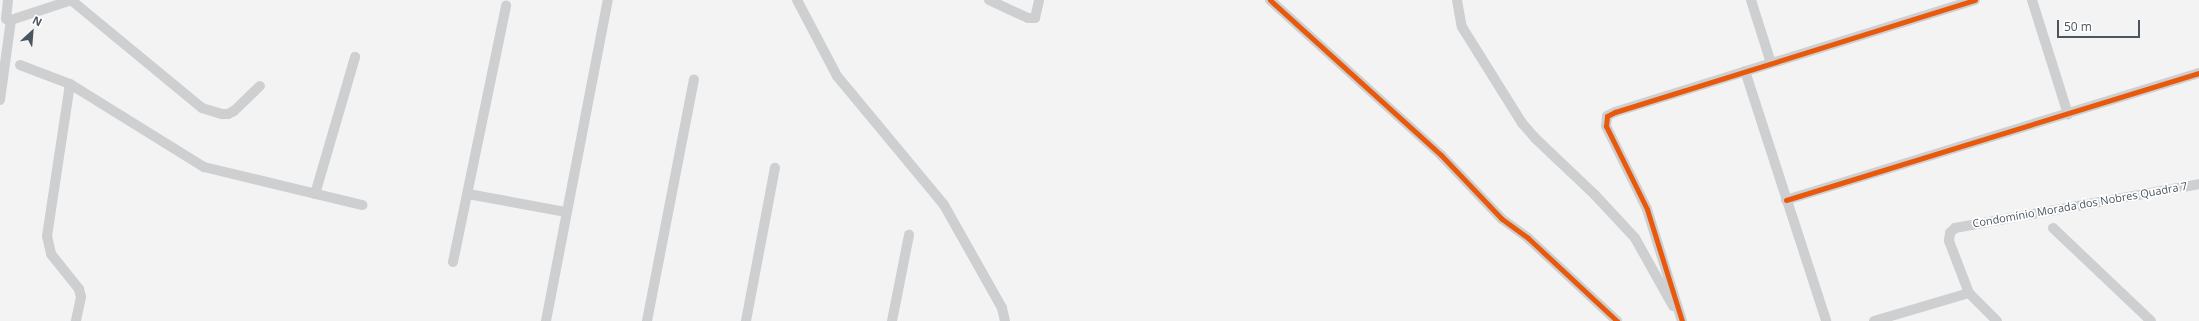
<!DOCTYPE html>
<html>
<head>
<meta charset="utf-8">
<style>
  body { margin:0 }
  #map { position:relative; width:2199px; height:321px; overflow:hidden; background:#f3f3f3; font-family:"Open Sans",sans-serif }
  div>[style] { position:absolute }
  .street>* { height:10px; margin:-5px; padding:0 5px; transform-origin:5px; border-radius:5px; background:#cdcfd1 }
  .cycleway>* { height:5px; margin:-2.5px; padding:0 2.5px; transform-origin:2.5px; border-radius:2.5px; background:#e8590c }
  span { translate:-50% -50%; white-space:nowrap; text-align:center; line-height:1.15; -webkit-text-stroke:3.5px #fff; paint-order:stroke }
  .street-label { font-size:11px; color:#4a555f }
  .north { position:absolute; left:12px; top:12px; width:40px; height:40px; -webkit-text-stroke:3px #fff; paint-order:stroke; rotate:26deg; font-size:11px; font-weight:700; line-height:16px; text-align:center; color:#4a555f }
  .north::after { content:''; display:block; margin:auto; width:14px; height:18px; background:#4a555f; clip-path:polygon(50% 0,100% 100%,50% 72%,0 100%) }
  .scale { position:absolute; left:2057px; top:20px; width:83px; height:18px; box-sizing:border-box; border:2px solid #4a555f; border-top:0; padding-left:5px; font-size:12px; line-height:14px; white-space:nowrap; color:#4a555f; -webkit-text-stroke:3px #fff; paint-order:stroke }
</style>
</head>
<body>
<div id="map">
  <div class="street">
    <div style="left:71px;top:0;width:170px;rotate:39.5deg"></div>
    <div style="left:202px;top:108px;width:21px;rotate:17deg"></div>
    <div style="left:222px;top:114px;width:6px"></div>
    <div style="left:228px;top:114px;width:7px;rotate:-27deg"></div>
    <div style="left:234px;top:111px;width:36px;rotate:-44deg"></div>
    <div style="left:797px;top:0;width:86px;rotate:62.2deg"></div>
    <div style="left:837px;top:76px;width:168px;rotate:50.3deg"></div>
    <div style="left:944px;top:205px;width:118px;rotate:60.6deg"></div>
    <div style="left:1002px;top:308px;width:13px;rotate:77deg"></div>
    <div style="left:989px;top:0;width:43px;rotate:24.8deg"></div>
    <div style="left:1028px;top:18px;width:7px"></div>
    <div style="left:1035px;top:18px;width:18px;rotate:-77deg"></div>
    <div style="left:1270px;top:0;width:231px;rotate:42.2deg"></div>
    <div style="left:1441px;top:155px;width:88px;rotate:46.4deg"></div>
    <div style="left:1502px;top:219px;width:32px;rotate:36deg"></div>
    <div style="left:1528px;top:238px;width:122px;rotate:43deg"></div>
    <div style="left:1457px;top:0;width:27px;rotate:80deg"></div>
    <div style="left:1462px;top:27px;width:113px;rotate:58deg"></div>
    <div style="left:1522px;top:123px;width:20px;rotate:49deg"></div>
    <div style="left:1535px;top:138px;width:83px;rotate:43.5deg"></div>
    <div style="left:1595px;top:195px;width:59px;rotate:47.1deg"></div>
    <div style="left:1635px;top:238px;width:78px;rotate:60.8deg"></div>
    <div style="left:1751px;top:0;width:66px;rotate:72.4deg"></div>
    <div style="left:2032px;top:0;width:120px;rotate:72.5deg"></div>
    <div style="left:6px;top:19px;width:19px;rotate:-84deg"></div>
    <div style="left:20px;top:65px;width:53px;rotate:20.8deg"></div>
    <div style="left:70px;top:84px;width:158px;rotate:31.8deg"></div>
    <div style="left:204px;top:167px;width:163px;rotate:13.5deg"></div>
    <div style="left:1745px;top:71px;width:263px;rotate:72deg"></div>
    <div style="left:70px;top:84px;width:154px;rotate:98.6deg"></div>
    <div style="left:47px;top:236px;width:18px;rotate:77deg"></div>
    <div style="left:51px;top:254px;width:45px;rotate:51.3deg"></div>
    <div style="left:79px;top:289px;width:8px;rotate:76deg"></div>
    <div style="left:81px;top:297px;width:25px;rotate:102deg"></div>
    <div style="left:0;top:100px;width:81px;rotate:-82.2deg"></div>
    <div style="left:11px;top:20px;width:64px;rotate:-18.2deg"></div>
    <div style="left:315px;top:194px;width:143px;rotate:-73.7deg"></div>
    <div style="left:468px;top:194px;width:100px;rotate:10.4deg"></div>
    <div style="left:1786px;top:200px;width:432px;rotate:-17.1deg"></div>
    <div style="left:2053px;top:228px;width:135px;rotate:43.5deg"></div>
    <div style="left:453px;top:262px;width:262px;rotate:-78.3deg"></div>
    <div style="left:546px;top:321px;width:327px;rotate:-79.1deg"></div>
    <div style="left:647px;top:321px;width:246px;rotate:-79deg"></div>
    <div style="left:746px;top:321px;width:156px;rotate:-79.3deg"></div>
    <div style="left:892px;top:321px;width:88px;rotate:-78.8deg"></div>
    <div style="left:1682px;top:321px;width:117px;rotate:-107.4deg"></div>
    <div style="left:1647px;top:209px;width:93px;rotate:-116.3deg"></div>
    <div style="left:1606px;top:126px;width:10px;rotate:-84deg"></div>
    <div style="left:1607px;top:116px;width:9px;rotate:-27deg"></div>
    <div style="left:1615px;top:112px;width:377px;rotate:-17.3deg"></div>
    <div style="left:1874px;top:321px;width:99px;rotate:-16.4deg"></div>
    <div style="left:1997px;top:321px;width:40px;rotate:-135deg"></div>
    <div style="left:1969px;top:293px;width:56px;rotate:-111deg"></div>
    <div style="left:1949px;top:241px;width:8px;rotate:-83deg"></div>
    <div style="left:1950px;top:233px;width:7px;rotate:-45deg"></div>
    <div style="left:1955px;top:228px;width:248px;rotate:-10.2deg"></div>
  </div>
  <div class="cycleway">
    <div style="left:1270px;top:0;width:231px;rotate:42.2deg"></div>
    <div style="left:1441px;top:155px;width:88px;rotate:46.4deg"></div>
    <div style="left:1502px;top:219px;width:32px;rotate:36deg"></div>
    <div style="left:1528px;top:238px;width:122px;rotate:43deg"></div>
    <div style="left:1786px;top:200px;width:432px;rotate:-17.1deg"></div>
    <div style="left:1682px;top:321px;width:117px;rotate:-107.4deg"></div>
    <div style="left:1647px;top:209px;width:93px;rotate:-116.3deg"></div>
    <div style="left:1606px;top:126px;width:10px;rotate:-84deg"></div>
    <div style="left:1607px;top:116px;width:9px;rotate:-27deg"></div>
    <div style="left:1615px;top:112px;width:377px;rotate:-17.3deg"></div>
  </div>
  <div class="street-label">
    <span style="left:2080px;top:205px;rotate:-10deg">Condomínio Morada dos Nobres Quadra 7</span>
  </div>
  <div class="north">N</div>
  <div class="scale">50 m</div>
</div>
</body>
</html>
